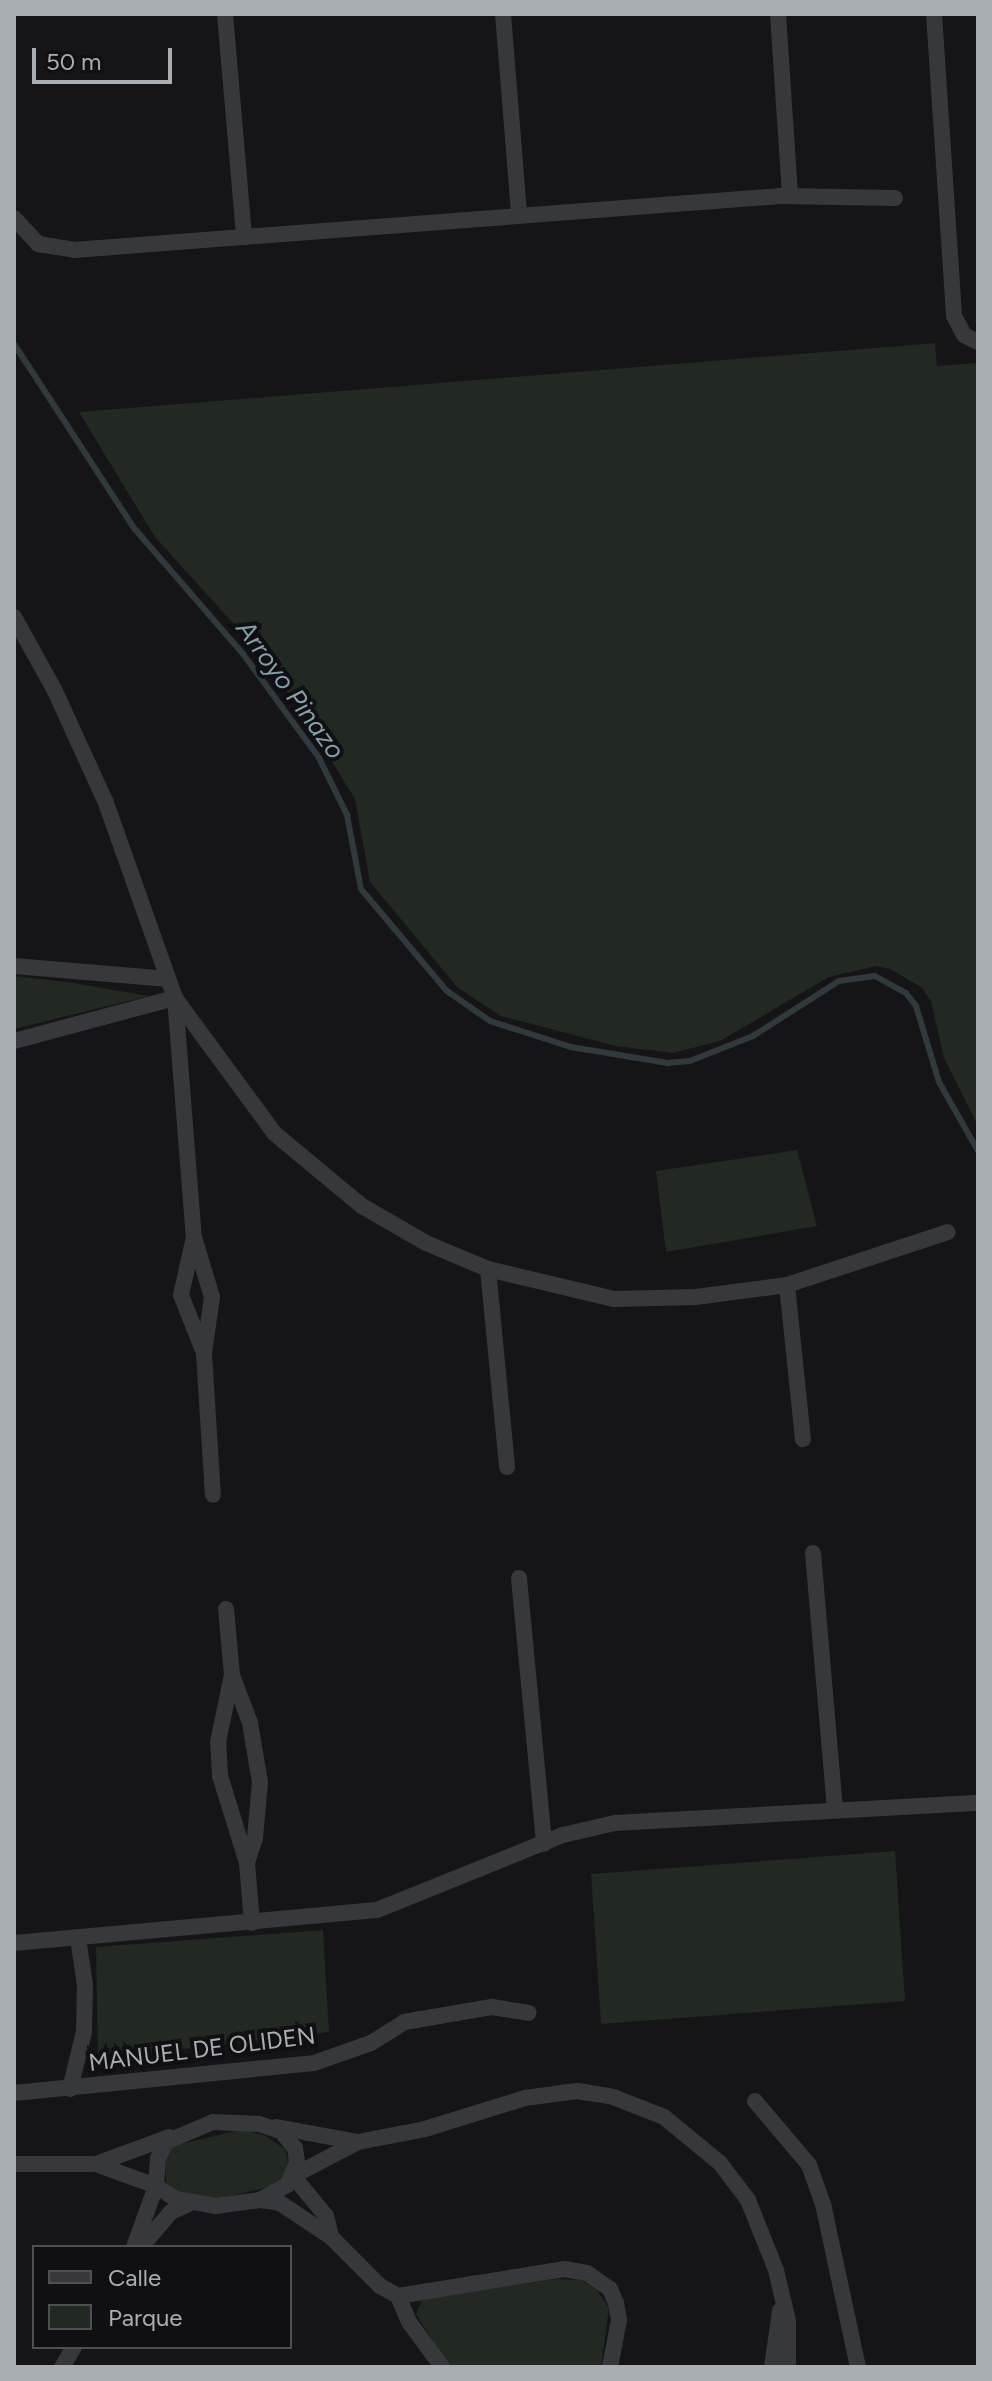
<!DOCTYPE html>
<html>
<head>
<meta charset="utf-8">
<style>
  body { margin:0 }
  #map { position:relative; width:992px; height:2381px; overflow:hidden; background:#151517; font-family:Figtree,sans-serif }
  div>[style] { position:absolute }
  .green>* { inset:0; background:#222822 }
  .stream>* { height:6px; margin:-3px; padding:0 3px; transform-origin:3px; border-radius:3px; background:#30393e }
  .minor>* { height:16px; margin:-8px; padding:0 8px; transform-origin:8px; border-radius:8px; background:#37383b }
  span { translate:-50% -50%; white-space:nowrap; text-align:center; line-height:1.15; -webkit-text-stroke:8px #101012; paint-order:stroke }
  .street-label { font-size:24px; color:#a9aeb5 }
  .water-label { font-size:26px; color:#849eac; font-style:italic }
  .frame { position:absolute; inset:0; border:16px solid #a9aeb5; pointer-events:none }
  .legend { position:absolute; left:32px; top:2245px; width:260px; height:104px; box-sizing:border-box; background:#101012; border:2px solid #4d4f53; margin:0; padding:10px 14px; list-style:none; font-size:24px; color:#a9aeb5 }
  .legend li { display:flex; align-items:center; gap:16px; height:40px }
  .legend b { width:40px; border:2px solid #4d4f53 }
  .scale { position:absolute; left:32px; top:48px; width:140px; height:36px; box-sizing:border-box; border:4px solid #a9aeb5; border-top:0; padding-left:10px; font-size:24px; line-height:28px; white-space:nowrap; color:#a9aeb5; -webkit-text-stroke:6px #101012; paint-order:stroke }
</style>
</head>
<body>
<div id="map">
  <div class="green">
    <div style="clip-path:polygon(935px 343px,937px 366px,978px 363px,978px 1126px,944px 1058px,931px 1001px,921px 987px,890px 969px,876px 966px,829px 977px,720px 1041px,673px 1053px,616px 1046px,501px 1016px,458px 988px,370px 882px,355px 799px,300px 709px,251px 643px,155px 537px,79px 412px)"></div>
    <div style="clip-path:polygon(14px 976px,67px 982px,149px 996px,14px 1029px)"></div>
    <div style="clip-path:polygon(797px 1150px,817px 1226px,666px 1252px,656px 1171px)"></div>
    <div style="clip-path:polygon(895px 1851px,905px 2001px,601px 2024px,591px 1874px)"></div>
    <div style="clip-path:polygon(323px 1930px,329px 2032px,98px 2059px,96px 1947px)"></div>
    <div style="clip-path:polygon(240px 2130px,264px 2135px,285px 2149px,289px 2165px,277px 2185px,209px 2201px,176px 2192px,166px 2182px,165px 2156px,176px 2145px)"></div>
    <div style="clip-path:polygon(555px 2279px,581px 2280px,596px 2289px,609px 2308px,601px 2367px,449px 2367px,416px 2314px,422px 2300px)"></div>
  </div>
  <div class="stream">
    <div style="left:14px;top:344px;width:220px;rotate:56.9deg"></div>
    <div style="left:134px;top:528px;width:167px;rotate:49.1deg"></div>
    <div style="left:243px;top:654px;width:129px;rotate:53.8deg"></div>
    <div style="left:319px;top:758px;width:64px;rotate:63.8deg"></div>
    <div style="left:347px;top:815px;width:75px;rotate:79.3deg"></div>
    <div style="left:361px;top:889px;width:133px;rotate:49.9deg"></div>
    <div style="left:447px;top:991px;width:52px;rotate:34.9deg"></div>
    <div style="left:490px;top:1021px;width:29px;rotate:18deg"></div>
    <div style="left:518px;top:1030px;width:56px;rotate:17.8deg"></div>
    <div style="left:571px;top:1047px;width:98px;rotate:9.4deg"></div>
    <div style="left:668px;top:1063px;width:22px;rotate:-5deg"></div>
    <div style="left:690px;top:1061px;width:68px;rotate:-21.6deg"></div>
    <div style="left:753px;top:1036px;width:102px;rotate:-32.6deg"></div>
    <div style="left:839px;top:981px;width:36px;rotate:-8deg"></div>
    <div style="left:875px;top:976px;width:35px;rotate:29deg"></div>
    <div style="left:906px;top:993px;width:16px;rotate:52deg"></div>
    <div style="left:916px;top:1006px;width:79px;rotate:73.2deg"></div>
    <div style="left:939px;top:1082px;width:79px;rotate:60.5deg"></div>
  </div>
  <div class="minor">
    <div style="left:225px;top:14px;width:224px;rotate:85.1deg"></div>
    <div style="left:503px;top:14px;width:202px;rotate:85.4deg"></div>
    <div style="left:778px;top:14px;width:182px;rotate:86.2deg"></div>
    <div style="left:934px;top:14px;width:303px;rotate:86.2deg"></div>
    <div style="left:954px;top:316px;width:21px;rotate:62deg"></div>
    <div style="left:964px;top:335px;width:16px;rotate:27deg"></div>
    <div style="left:14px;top:218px;width:35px;rotate:47deg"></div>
    <div style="left:38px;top:244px;width:36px;rotate:9deg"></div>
    <div style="left:74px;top:250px;width:708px;rotate:-4.37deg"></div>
    <div style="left:780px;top:196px;width:115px;rotate:1deg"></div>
    <div style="left:14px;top:617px;width:85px;rotate:61deg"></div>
    <div style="left:55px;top:691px;width:123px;rotate:65.5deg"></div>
    <div style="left:106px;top:803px;width:207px;rotate:70.5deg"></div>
    <div style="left:175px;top:998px;width:167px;rotate:53.7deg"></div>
    <div style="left:274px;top:1133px;width:114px;rotate:39.7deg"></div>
    <div style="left:362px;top:1206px;width:74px;rotate:30deg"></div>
    <div style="left:426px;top:1243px;width:67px;rotate:22.8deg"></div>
    <div style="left:488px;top:1269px;width:130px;rotate:13.4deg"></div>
    <div style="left:614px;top:1299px;width:82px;rotate:-1.4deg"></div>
    <div style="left:696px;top:1297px;width:92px;rotate:-7.5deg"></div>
    <div style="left:787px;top:1285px;width:169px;rotate:-18.2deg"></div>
    <div style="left:14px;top:966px;width:155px;rotate:4.8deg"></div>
    <div style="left:14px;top:1041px;width:167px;rotate:-15deg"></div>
    <div style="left:175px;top:998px;width:240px;rotate:85.5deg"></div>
    <div style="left:488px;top:1269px;width:199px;rotate:84.5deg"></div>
    <div style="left:787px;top:1285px;width:155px;rotate:84.1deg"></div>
    <div style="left:204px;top:1353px;width:62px;rotate:-111.6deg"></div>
    <div style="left:181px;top:1295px;width:59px;rotate:-77.4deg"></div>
    <div style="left:194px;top:1237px;width:63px;rotate:73.3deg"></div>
    <div style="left:212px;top:1297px;width:57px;rotate:98.1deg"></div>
    <div style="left:204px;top:1353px;width:142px;rotate:86.4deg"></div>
    <div style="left:813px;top:1553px;width:256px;rotate:85.1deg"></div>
    <div style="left:519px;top:1578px;width:267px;rotate:84.6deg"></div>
    <div style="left:226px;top:1609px;width:66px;rotate:84.8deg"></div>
    <div style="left:232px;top:1675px;width:51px;rotate:69.4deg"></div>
    <div style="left:250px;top:1723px;width:60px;rotate:80.4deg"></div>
    <div style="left:260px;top:1782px;width:56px;rotate:95.1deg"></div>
    <div style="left:255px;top:1838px;width:26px;rotate:108deg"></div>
    <div style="left:247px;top:1863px;width:91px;rotate:-107.2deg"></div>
    <div style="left:220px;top:1776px;width:34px;rotate:-93deg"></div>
    <div style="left:218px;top:1742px;width:68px;rotate:-78.2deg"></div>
    <div style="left:247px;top:1863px;width:60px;rotate:85.2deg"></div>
    <div style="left:14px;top:1943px;width:364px;rotate:-5.2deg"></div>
    <div style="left:377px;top:1910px;width:201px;rotate:-22deg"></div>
    <div style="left:563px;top:1835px;width:53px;rotate:-13deg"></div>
    <div style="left:615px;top:1823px;width:364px;rotate:-3.2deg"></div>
    <div style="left:70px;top:2089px;width:59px;rotate:-76.2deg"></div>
    <div style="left:84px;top:2032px;width:47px;rotate:-88.8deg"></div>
    <div style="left:85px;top:1985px;width:48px;rotate:-98.5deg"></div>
    <div style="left:14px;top:2093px;width:301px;rotate:-5.7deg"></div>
    <div style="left:314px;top:2063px;width:60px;rotate:-19.3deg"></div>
    <div style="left:371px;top:2043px;width:39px;rotate:-32deg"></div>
    <div style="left:404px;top:2022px;width:89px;rotate:-9.7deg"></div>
    <div style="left:492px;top:2007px;width:37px;rotate:9deg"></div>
    <div style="left:755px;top:2101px;width:84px;rotate:49.8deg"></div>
    <div style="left:809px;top:2165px;width:41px;rotate:70.3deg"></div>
    <div style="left:823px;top:2204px;width:167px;rotate:77.9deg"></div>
    <div style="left:213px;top:2122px;width:46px;rotate:2.5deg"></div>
    <div style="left:259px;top:2124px;width:23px;rotate:18deg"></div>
    <div style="left:281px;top:2131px;width:22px;rotate:51deg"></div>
    <div style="left:295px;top:2148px;width:15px;rotate:82deg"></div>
    <div style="left:297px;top:2163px;width:24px;rotate:114deg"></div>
    <div style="left:287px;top:2185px;width:31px;rotate:151deg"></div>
    <div style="left:260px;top:2200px;width:44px;rotate:172.2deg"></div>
    <div style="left:216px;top:2206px;width:41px;rotate:-170.1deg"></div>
    <div style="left:176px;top:2199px;width:24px;rotate:-147deg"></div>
    <div style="left:156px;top:2186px;width:28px;rotate:-86deg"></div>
    <div style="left:158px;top:2158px;width:18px;rotate:-63deg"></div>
    <div style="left:166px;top:2142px;width:51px;rotate:-23.1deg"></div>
    <div style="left:358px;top:2142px;width:68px;rotate:-11deg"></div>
    <div style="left:425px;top:2129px;width:105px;rotate:-17.2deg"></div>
    <div style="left:525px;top:2098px;width:52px;rotate:-7.7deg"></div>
    <div style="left:577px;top:2091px;width:36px;rotate:9deg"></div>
    <div style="left:613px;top:2097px;width:55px;rotate:21.4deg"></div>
    <div style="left:664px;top:2117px;width:72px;rotate:39.4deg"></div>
    <div style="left:720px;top:2163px;width:46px;rotate:52.9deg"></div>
    <div style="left:748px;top:2200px;width:75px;rotate:68.2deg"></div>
    <div style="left:776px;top:2270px;width:52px;rotate:76.8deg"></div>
    <div style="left:788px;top:2321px;width:46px;rotate:90deg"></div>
    <div style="left:14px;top:2164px;width:82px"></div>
    <div style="left:261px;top:2200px;width:19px;rotate:9deg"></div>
    <div style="left:280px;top:2203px;width:61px;rotate:33.7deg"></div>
    <div style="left:331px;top:2237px;width:22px;rotate:-103deg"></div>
    <div style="left:326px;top:2216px;width:52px;rotate:-129.5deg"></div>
    <div style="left:293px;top:2176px;width:73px;rotate:-27.6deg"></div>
    <div style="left:358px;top:2142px;width:83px;rotate:-169.6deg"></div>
    <div style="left:331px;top:2237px;width:69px;rotate:45deg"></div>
    <div style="left:380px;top:2286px;width:21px;rotate:29deg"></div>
    <div style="left:398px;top:2296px;width:28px;rotate:67deg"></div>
    <div style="left:409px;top:2322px;width:56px;rotate:53.7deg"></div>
    <div style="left:134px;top:2247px;width:65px;rotate:-70.2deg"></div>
    <div style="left:156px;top:2186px;width:64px;rotate:-159.9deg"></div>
    <div style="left:96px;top:2164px;width:78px;rotate:-20.3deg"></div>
    <div style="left:141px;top:2247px;width:46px;rotate:-49.4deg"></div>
    <div style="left:171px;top:2212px;width:21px;rotate:-25deg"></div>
    <div style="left:398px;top:2296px;width:168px;rotate:-9.2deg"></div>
    <div style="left:564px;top:2269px;width:23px;rotate:10deg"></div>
    <div style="left:587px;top:2273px;width:28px;rotate:35deg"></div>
    <div style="left:610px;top:2289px;width:15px;rotate:67deg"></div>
    <div style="left:616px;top:2303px;width:17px;rotate:80deg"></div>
    <div style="left:619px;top:2320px;width:48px;rotate:100.8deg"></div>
    <div style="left:62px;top:2367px;width:23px;rotate:-59deg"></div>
    <div style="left:772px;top:2367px;width:57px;rotate:-81.9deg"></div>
  </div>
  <div class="street-label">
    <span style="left:202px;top:2049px;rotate:-7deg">MANUEL DE OLIDEN</span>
  </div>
  <div class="water-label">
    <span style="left:290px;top:690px;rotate:54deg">Arroyo Pinazo</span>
  </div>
  <div class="frame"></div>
  <ul class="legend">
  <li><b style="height:10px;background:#37383b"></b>Calle</li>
  <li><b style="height:22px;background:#222822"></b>Parque</li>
  </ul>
  <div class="scale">50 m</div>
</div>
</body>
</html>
